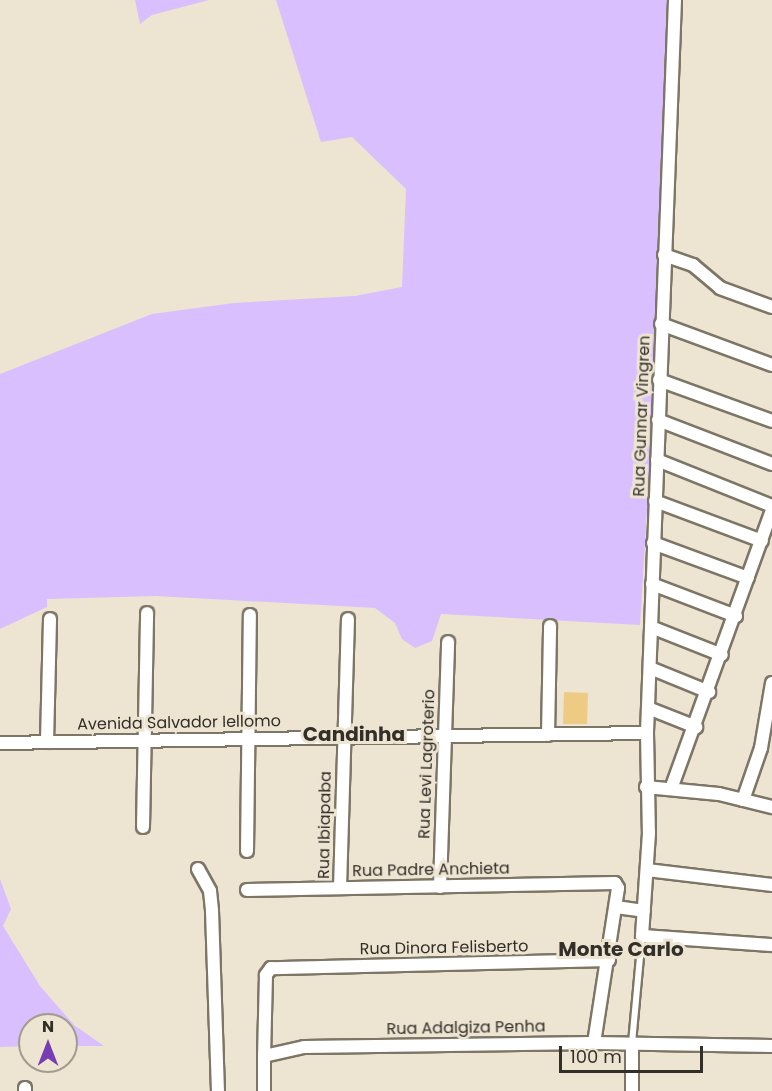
<!DOCTYPE html>
<html>
<head>
<meta charset="utf-8">
<style>
  body { margin:0 }
  #map { position:relative; width:772px; height:1091px; overflow:hidden; background:#ede4d2; font-family:Poppins,sans-serif }
  div>[style] { position:absolute }
  .green>* { inset:0; background:#d9bffd }
  .building>* { inset:0; background:#eecb85 }
  .roads { filter:drop-shadow(2px 0 #7d7666) drop-shadow(-2px 0 #7d7666) drop-shadow(0 2px #7d7666) drop-shadow(0 -2px #7d7666) }
  .service>* { height:6px; margin:-3px; padding:0 3px; transform-origin:3px; border-radius:3px; background:#fff }
  .minor>* { height:12px; margin:-6px; padding:0 6px; transform-origin:6px; border-radius:6px; background:#fff }
  span { translate:-50% -50%; white-space:nowrap; text-align:center; line-height:1.15; -webkit-text-stroke:6px #ede4d2; paint-order:stroke }
  .street-label { font-size:16px; color:#322f28 }
  .quarter-label { font-size:20px; color:#322f28; font-weight:700 }
  .north { position:absolute; left:18px; top:1013px; width:60px; height:60px; box-sizing:border-box; background:#ede4d2; border:2px solid #a29c8e; border-radius:50%; rotate:0deg; font-size:16px; font-weight:700; line-height:24px; text-align:center; color:#322f28 }
  .north::after { content:''; display:block; margin:auto; width:21px; height:27px; background:#783db3; clip-path:polygon(50% 0,100% 100%,50% 72%,0 100%) }
  .scale { position:absolute; left:559px; top:1046px; width:144px; height:27px; box-sizing:border-box; border:3px solid #322f28; border-top:0; padding-left:8px; font-size:18px; line-height:21px; white-space:nowrap; color:#322f28; -webkit-text-stroke:4px #ede4d2; paint-order:stroke }
</style>
</head>
<body>
<div id="map">
  <div class="green">
    <div style="clip-path:polygon(135px 0,209px 0,152px 15px,140px 24px)"></div>
    <div style="clip-path:polygon(276px 0,669px 0,662px 264px,640px 625px,441px 614px,432px 641px,415px 648px,402px 639px,395px 623px,375px 608px,156px 596px,47px 599px,47px 607px,0 629px,0 374px,152px 314px,234px 303px,355px 296px,402px 287px,406px 189px,352px 137px,321px 142px)"></div>
    <div style="clip-path:polygon(0 879px,11px 909px,3px 926px,40px 986px,74px 1025px,104px 1046px,66px 1046px,66px 1025px,30px 1025px,30px 1046px,0 1047px)"></div>
  </div>
  <div class="building">
    <div style="clip-path:polygon(564px 692px,588px 693px,587px 724px,563px 724px)"></div>
  </div>
  <div class="roads">
    <div class="service">
      <div style="left:632px;top:1043px;width:107px;rotate:-84.7deg"></div>
    </div>
    <div class="minor">
      <div style="left:675px;top:0;width:734px;rotate:92.19deg"></div>
      <div style="left:647px;top:733px;width:100px;rotate:88.9deg"></div>
      <div style="left:649px;top:833px;width:103px;rotate:93.9deg"></div>
      <div style="left:642px;top:936px;width:130px;rotate:4deg"></div>
      <div style="left:664px;top:255px;width:31px;rotate:19deg"></div>
      <div style="left:693px;top:265px;width:35px;rotate:40deg"></div>
      <div style="left:720px;top:288px;width:55px;rotate:20.1deg"></div>
      <div style="left:661px;top:324px;width:118px;rotate:20.3deg"></div>
      <div style="left:659px;top:380px;width:120px;rotate:19.9deg"></div>
      <div style="left:658px;top:420px;width:122px;rotate:21.1deg"></div>
      <div style="left:657px;top:460px;width:124px;rotate:21.8deg"></div>
      <div style="left:655px;top:501px;width:114px;rotate:20.5deg"></div>
      <div style="left:653px;top:543px;width:101px;rotate:20.2deg"></div>
      <div style="left:652px;top:584px;width:90px;rotate:20.9deg"></div>
      <div style="left:651px;top:627px;width:76px;rotate:21.5deg"></div>
      <div style="left:650px;top:668px;width:64px;rotate:22.1deg"></div>
      <div style="left:648px;top:708px;width:52px;rotate:21.6deg"></div>
      <div style="left:548px;top:735px;width:109px;rotate:-88.9deg"></div>
      <div style="left:47px;top:742px;width:123px;rotate:-88.6deg"></div>
      <div style="left:0;top:743px;width:647px;rotate:-0.89deg"></div>
      <div style="left:646px;top:787px;width:73px;rotate:5.5deg"></div>
      <div style="left:719px;top:794px;width:55px;rotate:13.8deg"></div>
      <div style="left:671px;top:789px;width:297px;rotate:-70.1deg"></div>
      <div style="left:743px;top:800px;width:55px;rotate:-70.9deg"></div>
      <div style="left:761px;top:748px;width:66px;rotate:-80.4deg"></div>
      <div style="left:143px;top:827px;width:214px;rotate:-88.9deg"></div>
      <div style="left:247px;top:851px;width:236px;rotate:-89.3deg"></div>
      <div style="left:198px;top:869px;width:25px;rotate:61deg"></div>
      <div style="left:210px;top:891px;width:20px;rotate:84deg"></div>
      <div style="left:212px;top:911px;width:180px;rotate:88.1deg"></div>
      <div style="left:647px;top:870px;width:126px;rotate:6.8deg"></div>
      <div style="left:440px;top:887px;width:245px;rotate:-88.1deg"></div>
      <div style="left:340px;top:888px;width:269px;rotate:-88.3deg"></div>
      <div style="left:247px;top:890px;width:368px;rotate:-1.1deg"></div>
      <div style="left:615px;top:883px;width:6px;rotate:59deg"></div>
      <div style="left:618px;top:888px;width:157px;rotate:98.8deg"></div>
      <div style="left:616px;top:907px;width:28px;rotate:8deg"></div>
      <div style="left:609px;top:960px;width:338px;rotate:178.6deg"></div>
      <div style="left:271px;top:968px;width:9px;rotate:126deg"></div>
      <div style="left:266px;top:975px;width:81px;rotate:91.4deg"></div>
      <div style="left:264px;top:1056px;width:41px;rotate:-12.7deg"></div>
      <div style="left:304px;top:1047px;width:290px;rotate:-0.8deg"></div>
      <div style="left:594px;top:1043px;width:178px;rotate:1deg"></div>
      <div style="left:264px;top:1056px;width:35px;rotate:90deg"></div>
      <div style="left:25px;top:1091px;width:3px;rotate:-90deg"></div>
      <div style="left:632px;top:1091px;width:47px;rotate:-90deg"></div>
    </div>
  </div>
  <div class="street-label">
    <span style="left:642px;top:416px;rotate:-88deg">Rua Gunnar Vingren</span>
    <span style="left:179px;top:723px;rotate:-1deg">Avenida Salvador Iellomo</span>
    <span style="left:427px;top:764px;rotate:-88deg">Rua Levi Lagroterio</span>
    <span style="left:325px;top:825px;rotate:-89deg">Rua Ibiapaba</span>
    <span style="left:431px;top:870px;rotate:-1deg">Rua Padre Anchieta</span>
    <span style="left:444px;top:948px;rotate:-1deg">Rua Dinora Felisberto</span>
    <span style="left:466px;top:1028px;rotate:-1deg">Rua Adalgiza Penha</span>
  </div>
  <div class="quarter-label">
    <span style="left:354px;top:734px">Candinha</span>
    <span style="left:621px;top:949px">Monte Carlo</span>
  </div>
  <div class="north">N</div>
  <div class="scale">100 m</div>
</div>
</body>
</html>
